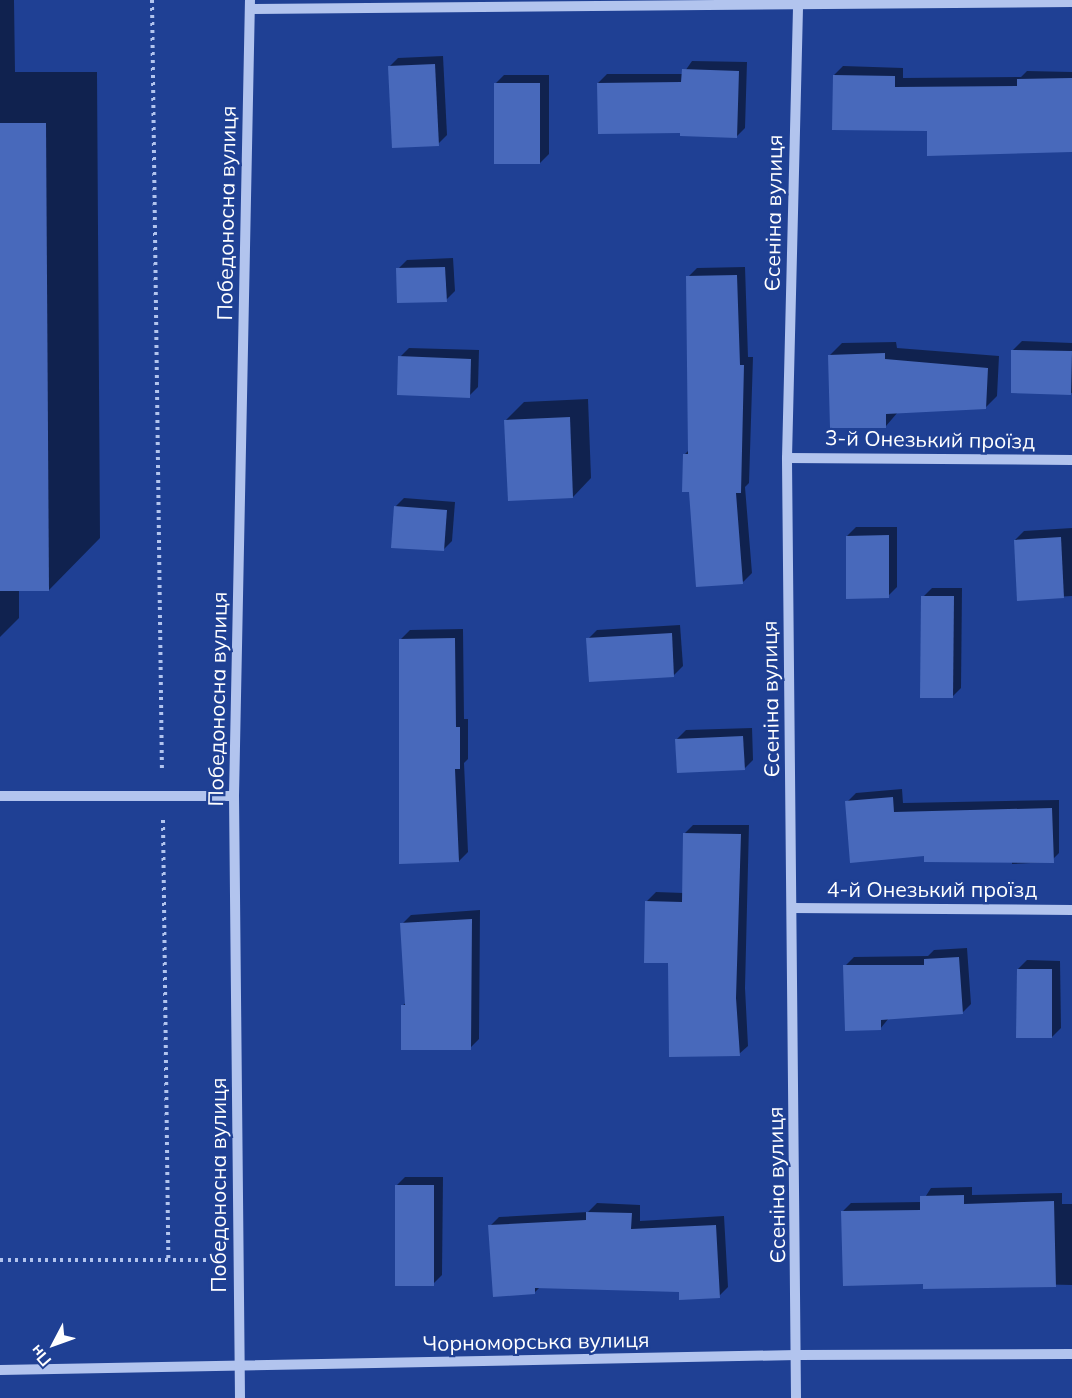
<!DOCTYPE html>
<html>
<head>
<meta charset="utf-8">
<style>
  body { margin:0 }
  #map { position:relative; width:1072px; height:1398px; overflow:hidden; background:#1f4094; font-family:Mulish,sans-serif }
  div>[style] { position:absolute }
  .shadow>* { inset:0; background:#0007 }
  .building>* { inset:0; background:#4869bb }
  .path>* { height:4px; margin-top:-2px; transform-origin:0; background:repeating-linear-gradient(90deg,#b2c4ee 0 3px,transparent 0 7.5px) }
  .minor>* { height:10px; margin:-5px; padding:0 5px; transform-origin:5px; border-radius:5px; background:#b2c4ee }
  span { translate:-50% -50%; white-space:nowrap; text-align:center; line-height:1.15; -webkit-text-stroke:4.5px #1f4094; paint-order:stroke }
  .street-label { font-size:21px; color:#fff }
  .north { position:absolute; left:24px; top:1314px; width:60px; height:60px; -webkit-text-stroke:4px #1f4094; paint-order:stroke; rotate:229deg; font-size:16px; font-weight:700; line-height:24px; text-align:center; color:#fff }
  .north::after { content:''; display:block; margin:auto; width:21px; height:27px; background:#fff; clip-path:polygon(50% 0,100% 100%,50% 72%,0 100%) }
</style>
</head>
<body>
<div id="map">
  <div class="shadow">
    <div style="clip-path:polygon(0 0,14px 0,15px 72px,97px 72px,100px 538px,49px 590px,19px 590px,19px 618px,0 637px)"></div>
    <div style="clip-path:polygon(443px 56px,447px 135px,438px 144px,389px 67px,398px 58px)"></div>
    <div style="clip-path:polygon(692px 61px,747px 62px,745px 128px,736px 137px,682px 132px,598px 83px,607px 74px,683px 74px)"></div>
    <div style="clip-path:polygon(843px 66px,903px 68px,903px 78px,1021px 77px,1027px 71px,1072px 72px,1072px 151px,929px 130px,834px 75px)"></div>
    <div style="clip-path:polygon(504px 75px,549px 75px,549px 154px,540px 163px,495px 84px)"></div>
    <div style="clip-path:polygon(453px 258px,455px 291px,446px 300px,398px 269px,407px 260px)"></div>
    <div style="clip-path:polygon(745px 267px,748px 357px,753px 357px,749px 483px,745px 487px,752px 573px,743px 582px,691px 491px,684px 455px,689px 450px,688px 277px,697px 268px)"></div>
    <div style="clip-path:polygon(1022px 341px,1072px 343px,1072px 393px,1012px 392px,1013px 350px)"></div>
    <div style="clip-path:polygon(896px 342px,897px 348px,999px 356px,997px 396px,985px 408px,898px 412px,886px 426px,830px 355px,842px 343px)"></div>
    <div style="clip-path:polygon(409px 348px,479px 350px,478px 387px,469px 396px,400px 357px)"></div>
    <div style="clip-path:polygon(588px 399px,591px 478px,573px 497px,506px 420px,524px 402px)"></div>
    <div style="clip-path:polygon(404px 498px,455px 502px,452px 541px,443px 550px,395px 507px)"></div>
    <div style="clip-path:polygon(856px 527px,897px 527px,897px 587px,888px 596px,847px 536px)"></div>
    <div style="clip-path:polygon(1072px 528px,1072px 596px,1019px 599px,1015px 540px,1024px 531px)"></div>
    <div style="clip-path:polygon(932px 588px,962px 588px,961px 688px,952px 697px,923px 597px)"></div>
    <div style="clip-path:polygon(680px 625px,683px 666px,674px 675px,588px 639px,597px 630px)"></div>
    <div style="clip-path:polygon(463px 629px,464px 719px,468px 719px,468px 759px,464px 763px,468px 852px,459px 861px,401px 639px,410px 630px)"></div>
    <div style="clip-path:polygon(752px 728px,753px 760px,744px 769px,677px 739px,686px 730px)"></div>
    <div style="clip-path:polygon(902px 789px,903px 803px,1059px 800px,1059px 853px,1050px 862px,1012px 864px,1012px 859px,925px 855px,847px 802px,856px 793px)"></div>
    <div style="clip-path:polygon(693px 825px,749px 825px,745px 988px,748px 1046px,739px 1054px,669px 962px,647px 901px,656px 892px,684px 893px,684px 834px)"></div>
    <div style="clip-path:polygon(480px 910px,479px 1039px,470px 1048px,402px 1006px,407px 1002px,402px 924px,411px 915px)"></div>
    <div style="clip-path:polygon(967px 948px,971px 1004px,962px 1013px,889px 1018px,880px 1029px,845px 966px,854px 957px,928px 956px,934px 950px)"></div>
    <div style="clip-path:polygon(1027px 960px,1060px 961px,1061px 1028px,1052px 1037px,1018px 969px)"></div>
    <div style="clip-path:polygon(405px 1177px,443px 1177px,442px 1275px,433px 1284px,396px 1186px)"></div>
    <div style="clip-path:polygon(972px 1187px,972px 1195px,1062px 1193px,1062px 1204px,1072px 1204px,1072px 1285px,924px 1282px,842px 1212px,851px 1203px,922px 1202px,931px 1188px)"></div>
    <div style="clip-path:polygon(597px 1203px,640px 1205px,640px 1221px,724px 1216px,728px 1287px,719px 1296px,680px 1291px,540px 1287px,534px 1293px,490px 1226px,499px 1217px,588px 1212px)"></div>
  </div>
  <div class="building">
    <div style="clip-path:polygon(435px 64px,439px 146px,392px 148px,388px 66px)"></div>
    <div style="clip-path:polygon(682px 69px,739px 71px,737px 138px,680px 136px,680px 133px,598px 134px,597px 83px,681px 82px)"></div>
    <div style="clip-path:polygon(833px 75px,895px 76px,895px 87px,1017px 86px,1017px 79px,1072px 78px,1072px 152px,927px 156px,927px 131px,832px 130px)"></div>
    <div style="clip-path:polygon(494px 83px,540px 83px,540px 164px,494px 164px)"></div>
    <div style="clip-path:polygon(0 123px,46px 123px,49px 591px,0 591px)"></div>
    <div style="clip-path:polygon(445px 267px,447px 302px,397px 303px,396px 268px)"></div>
    <div style="clip-path:polygon(737px 275px,740px 365px,744px 365px,741px 493px,736px 493px,743px 584px,696px 587px,689px 492px,682px 492px,683px 454px,688px 454px,686px 276px)"></div>
    <div style="clip-path:polygon(1011px 350px,1072px 351px,1071px 395px,1011px 393px)"></div>
    <div style="clip-path:polygon(885px 353px,885px 359px,988px 368px,986px 409px,886px 414px,886px 428px,830px 428px,828px 355px)"></div>
    <div style="clip-path:polygon(398px 356px,471px 359px,470px 398px,397px 395px)"></div>
    <div style="clip-path:polygon(570px 417px,573px 498px,508px 501px,504px 420px)"></div>
    <div style="clip-path:polygon(394px 506px,447px 510px,444px 551px,391px 548px)"></div>
    <div style="clip-path:polygon(889px 535px,889px 598px,846px 599px,846px 536px)"></div>
    <div style="clip-path:polygon(1061px 537px,1064px 598px,1017px 601px,1014px 540px)"></div>
    <div style="clip-path:polygon(921px 596px,954px 596px,953px 698px,920px 698px)"></div>
    <div style="clip-path:polygon(672px 633px,674px 677px,589px 682px,586px 638px)"></div>
    <div style="clip-path:polygon(455px 638px,456px 727px,460px 727px,460px 769px,455px 769px,459px 862px,399px 864px,399px 639px)"></div>
    <div style="clip-path:polygon(743px 736px,745px 770px,677px 773px,675px 739px)"></div>
    <div style="clip-path:polygon(893px 797px,894px 812px,1052px 808px,1054px 863px,924px 862px,924px 856px,850px 863px,845px 801px)"></div>
    <div style="clip-path:polygon(683px 833px,741px 834px,736px 998px,740px 1056px,669px 1057px,668px 963px,644px 963px,645px 901px,682px 902px)"></div>
    <div style="clip-path:polygon(472px 919px,471px 1050px,401px 1050px,401px 1005px,405px 1005px,400px 923px)"></div>
    <div style="clip-path:polygon(959px 957px,963px 1014px,881px 1020px,881px 1030px,845px 1031px,843px 965px,924px 965px,924px 959px)"></div>
    <div style="clip-path:polygon(1017px 969px,1052px 969px,1052px 1038px,1016px 1038px)"></div>
    <div style="clip-path:polygon(395px 1185px,434px 1185px,434px 1286px,395px 1286px)"></div>
    <div style="clip-path:polygon(964px 1195px,964px 1204px,1054px 1201px,1056px 1287px,923px 1289px,923px 1284px,843px 1286px,841px 1211px,920px 1210px,920px 1196px)"></div>
    <div style="clip-path:polygon(586px 1212px,632px 1213px,631px 1229px,716px 1225px,720px 1298px,679px 1300px,679px 1292px,535px 1288px,535px 1294px,493px 1297px,488px 1225px,586px 1220px)"></div>
  </div>
  <div class="path">
    <div style="left:152px;top:0;width:770px;rotate:89.26deg"></div>
    <div style="left:163px;top:820px;width:440px;rotate:89.3deg"></div>
    <div style="left:0;top:1260px;width:215px"></div>
  </div>
  <div class="minor">
    <div style="left:250px;top:9px;width:822px;rotate:-0.49deg"></div>
    <div style="left:787px;top:458px;width:285px;rotate:0.4deg"></div>
    <div style="left:0;top:796px;width:234px"></div>
    <div style="left:792px;top:908px;width:280px;rotate:0.4deg"></div>
    <div style="left:0;top:1370px;width:797px;rotate:-1.08deg"></div>
    <div style="left:797px;top:1355px;width:275px;rotate:-0.2deg"></div>
    <div style="left:240px;top:1398px;width:602px;rotate:-90.57deg"></div>
    <div style="left:234px;top:796px;width:796px;rotate:-88.85deg"></div>
    <div style="left:796px;top:1398px;width:940px;rotate:-90.55deg"></div>
    <div style="left:787px;top:458px;width:458px;rotate:-88.6deg"></div>
  </div>
  <div class="street-label">
    <span style="left:226px;top:213px;rotate:-89deg">Победоносна вулиця</span>
    <span style="left:773px;top:213px;rotate:-89deg">Єсеніна вулиця</span>
    <span style="left:930px;top:439px;rotate:1deg">3-й Онезький проїзд</span>
    <span style="left:217px;top:699px;rotate:-89deg">Победоносна вулиця</span>
    <span style="left:770px;top:699px;rotate:-91deg">Єсеніна вулиця</span>
    <span style="left:932px;top:889px">4-й Онезький проїзд</span>
    <span style="left:218px;top:1185px;rotate:-90deg">Победоносна вулиця</span>
    <span style="left:776px;top:1185px;rotate:-91deg">Єсеніна вулиця</span>
    <span style="left:536px;top:1341px;rotate:-1deg">Чорноморська вулиця</span>
  </div>
  <div class="north">Пн</div>
</div>
</body>
</html>
